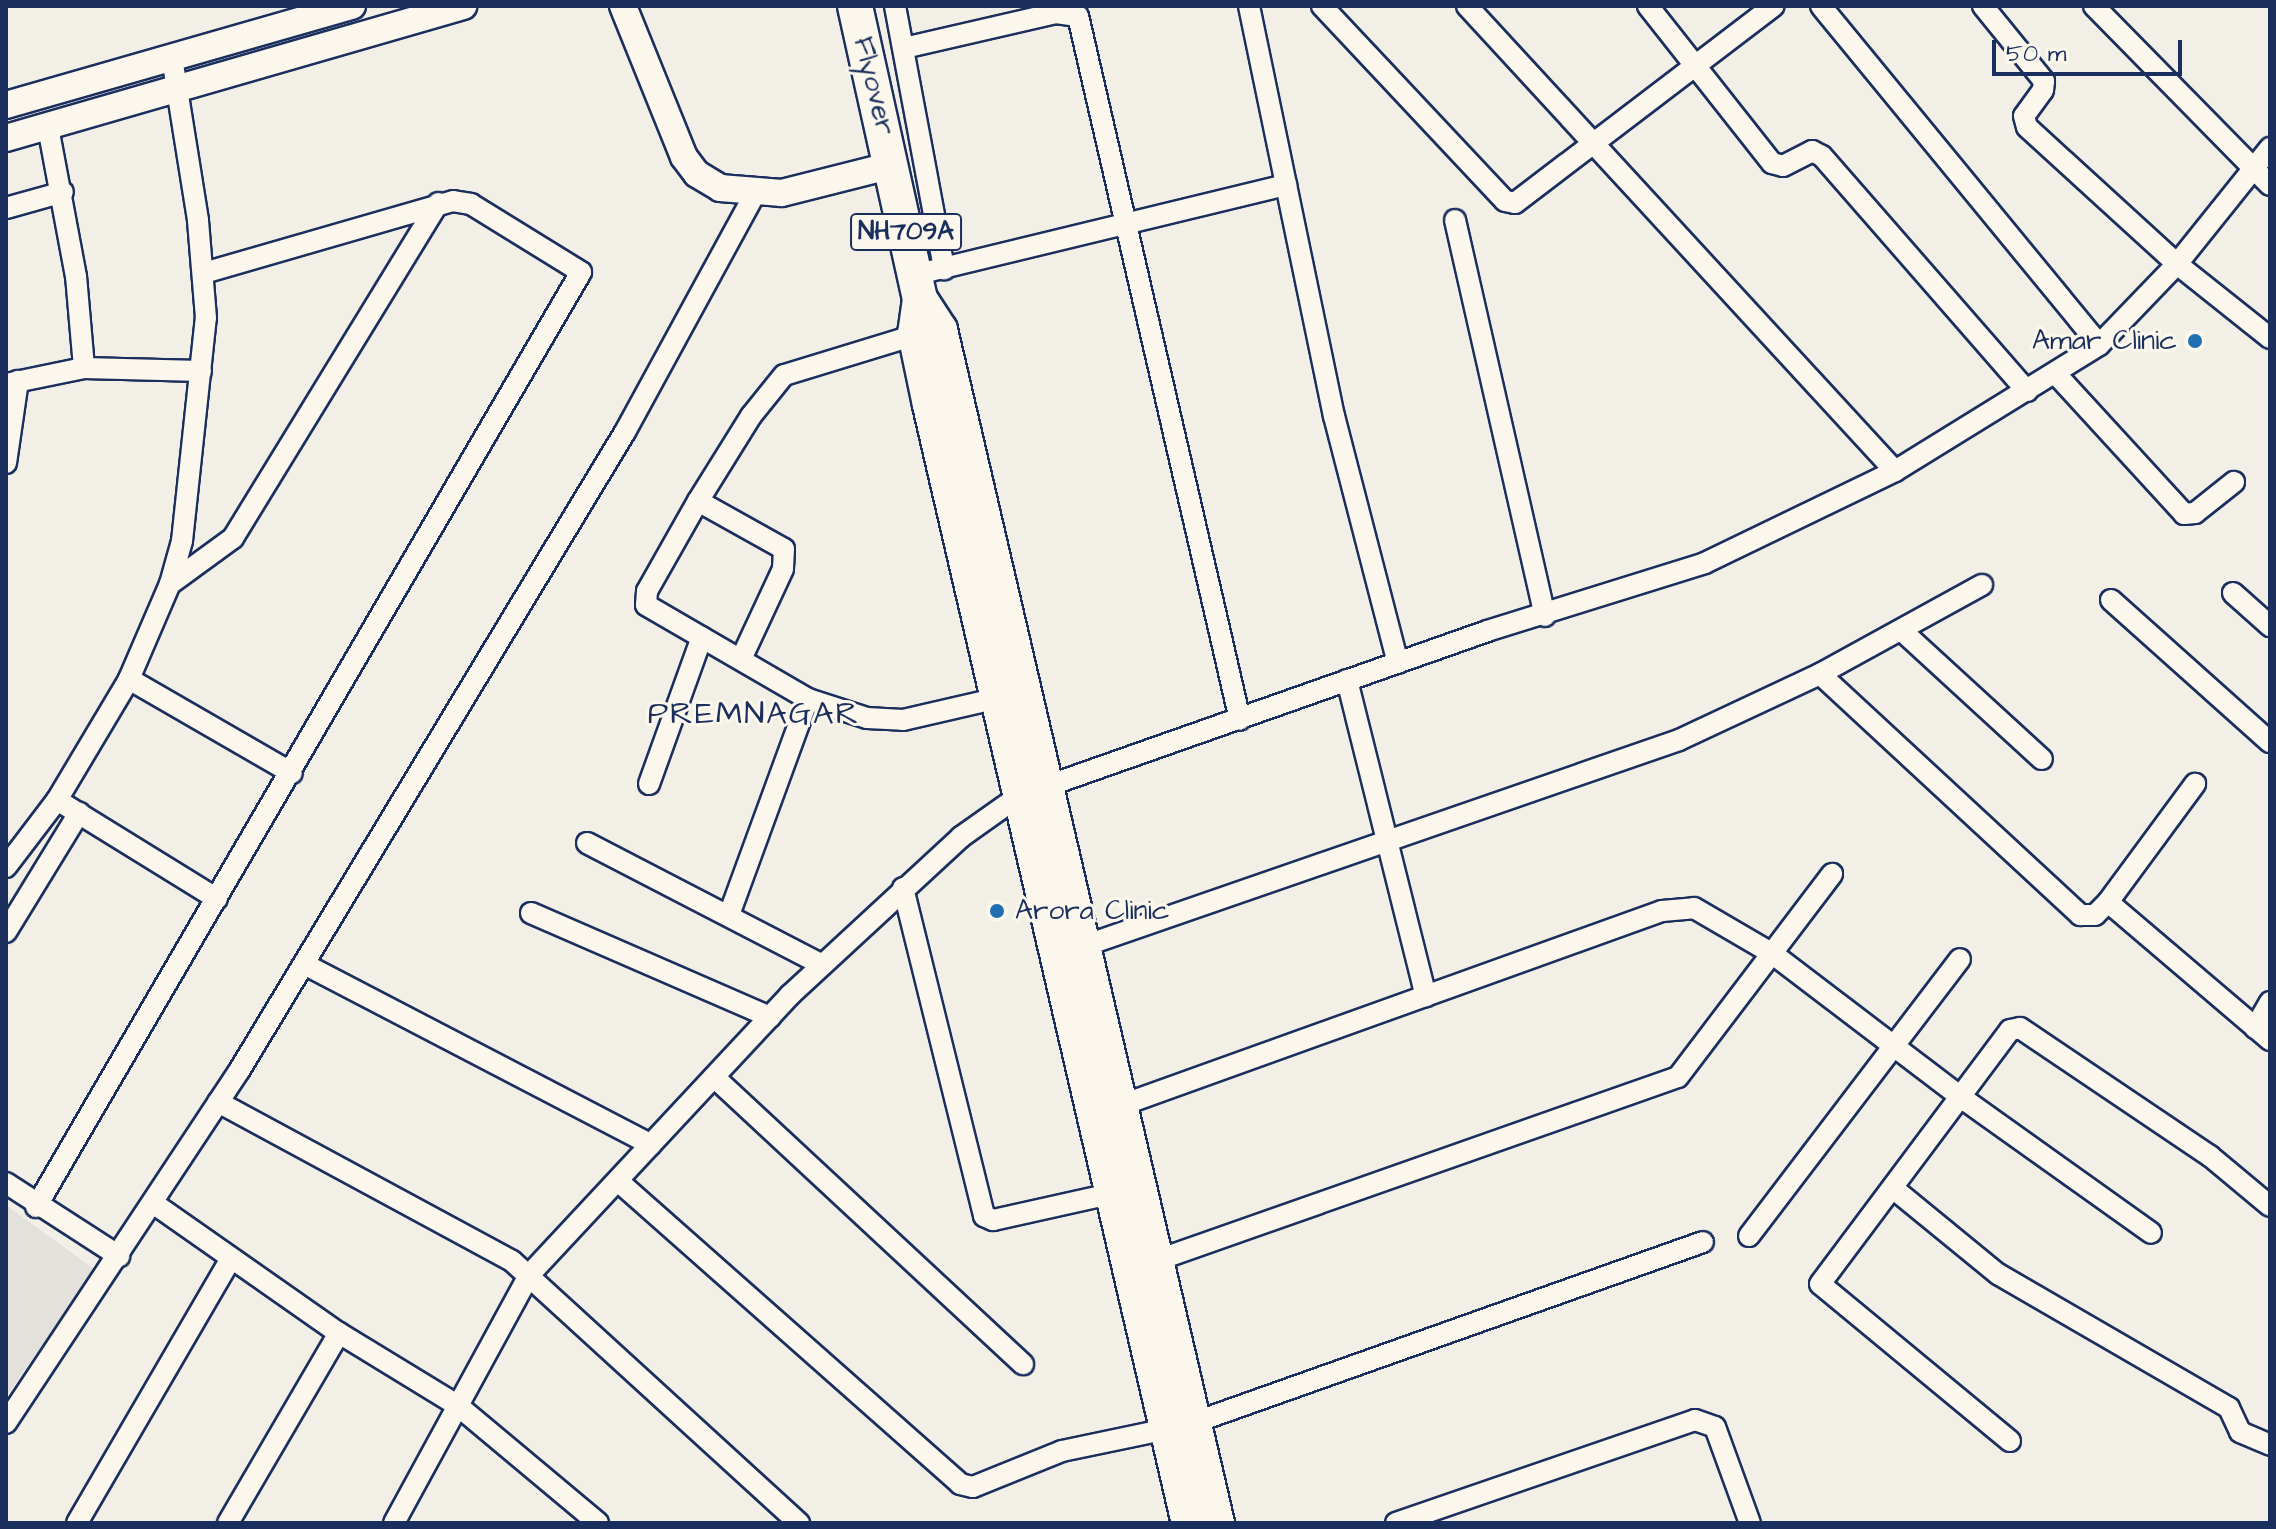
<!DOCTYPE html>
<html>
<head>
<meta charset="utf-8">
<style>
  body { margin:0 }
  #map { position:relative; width:2276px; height:1529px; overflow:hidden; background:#f2efe6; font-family:"Architects Daughter",sans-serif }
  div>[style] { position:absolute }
  .built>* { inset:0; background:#e2e1dc }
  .roads { filter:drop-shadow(2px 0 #1b2f5e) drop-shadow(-2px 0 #1b2f5e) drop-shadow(0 2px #1b2f5e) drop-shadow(0 -2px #1b2f5e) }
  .minor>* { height:20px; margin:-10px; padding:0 10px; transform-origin:10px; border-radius:10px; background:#fbf7ec }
  .tertiary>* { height:26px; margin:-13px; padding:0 13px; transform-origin:13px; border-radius:13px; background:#fbf7ec }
  .trunk>* { height:34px; margin:-17px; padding:0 17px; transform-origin:17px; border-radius:17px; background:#fbf7ec }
  .dots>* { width:22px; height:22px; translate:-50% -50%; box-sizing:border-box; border:4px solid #fbf7ec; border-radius:50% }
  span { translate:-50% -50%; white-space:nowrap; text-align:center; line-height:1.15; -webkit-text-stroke:6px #fbf7ec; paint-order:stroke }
  .shield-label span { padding:2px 6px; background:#fbf7ec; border:2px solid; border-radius:6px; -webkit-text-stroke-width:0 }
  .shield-label { font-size:26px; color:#1b2f5e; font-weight:700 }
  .street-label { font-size:28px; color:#1b2f5e }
  .poi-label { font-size:28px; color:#1b2f5e }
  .right { translate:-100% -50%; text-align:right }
  .left { translate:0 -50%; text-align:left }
  .quarter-label { font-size:32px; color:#1b2f5e; letter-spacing:2px }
  .frame { position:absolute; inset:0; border:8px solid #1b2f5e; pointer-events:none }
  .scale { position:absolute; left:1992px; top:40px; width:190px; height:36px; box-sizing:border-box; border:4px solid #1b2f5e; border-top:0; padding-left:10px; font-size:24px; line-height:28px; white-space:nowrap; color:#1b2f5e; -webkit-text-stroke:6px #fbf7ec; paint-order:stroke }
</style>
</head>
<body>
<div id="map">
  <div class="built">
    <div style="clip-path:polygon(6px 1205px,94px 1269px,6px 1397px)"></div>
  </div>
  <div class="roads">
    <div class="minor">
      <div style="left:895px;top:6px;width:268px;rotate:79.4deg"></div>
      <div style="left:1249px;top:6px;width:419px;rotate:78.3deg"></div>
      <div style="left:1334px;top:416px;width:255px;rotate:75.5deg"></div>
      <div style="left:1322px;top:6px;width:267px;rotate:46.8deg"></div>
      <div style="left:1505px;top:201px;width:10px;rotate:11deg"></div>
      <div style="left:1515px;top:203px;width:325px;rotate:-37.3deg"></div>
      <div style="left:1467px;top:6px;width:632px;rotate:47.37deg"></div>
      <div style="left:1648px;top:6px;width:200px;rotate:51.7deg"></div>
      <div style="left:1772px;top:163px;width:11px;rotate:15deg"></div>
      <div style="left:1783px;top:166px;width:33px;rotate:-27deg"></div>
      <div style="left:1812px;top:151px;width:11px;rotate:27deg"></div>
      <div style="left:1822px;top:156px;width:312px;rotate:48.9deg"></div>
      <div style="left:1821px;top:6px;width:438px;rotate:50.6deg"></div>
      <div style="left:1983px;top:6px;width:97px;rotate:50.9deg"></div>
      <div style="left:2044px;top:81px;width:9px;rotate:96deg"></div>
      <div style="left:2043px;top:90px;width:32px;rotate:126deg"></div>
      <div style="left:2024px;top:116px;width:11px;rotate:75deg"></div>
      <div style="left:2027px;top:127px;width:203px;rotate:42.4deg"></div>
      <div style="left:2177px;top:264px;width:119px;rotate:38.5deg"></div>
      <div style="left:2094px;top:6px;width:251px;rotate:45.5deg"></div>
      <div style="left:904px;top:48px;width:156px;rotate:-13deg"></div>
      <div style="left:1056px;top:13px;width:22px;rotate:8deg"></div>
      <div style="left:1078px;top:16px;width:722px;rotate:77.04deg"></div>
      <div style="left:48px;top:127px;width:152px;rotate:79.4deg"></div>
      <div style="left:76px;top:276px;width:92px;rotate:85deg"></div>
      <div style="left:6px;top:208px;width:59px;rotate:-15.7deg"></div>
      <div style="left:1455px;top:220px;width:406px;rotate:77.2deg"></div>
      <div style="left:914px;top:275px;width:383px;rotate:-13.6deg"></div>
      <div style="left:925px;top:332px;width:147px;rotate:163deg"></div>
      <div style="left:784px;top:375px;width:53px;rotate:128.8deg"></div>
      <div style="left:751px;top:416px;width:100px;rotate:121.9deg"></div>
      <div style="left:698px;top:501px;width:103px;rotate:119.5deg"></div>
      <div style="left:647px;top:591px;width:14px;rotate:94deg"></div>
      <div style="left:646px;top:605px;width:187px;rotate:30.1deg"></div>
      <div style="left:808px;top:699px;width:62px;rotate:17.9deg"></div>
      <div style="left:867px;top:718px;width:36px;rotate:3deg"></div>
      <div style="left:903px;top:720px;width:98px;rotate:-12.9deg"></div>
      <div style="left:2055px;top:373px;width:191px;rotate:47.5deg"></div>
      <div style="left:2184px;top:514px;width:11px;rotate:-5deg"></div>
      <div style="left:2195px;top:513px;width:50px;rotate:-38.5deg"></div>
      <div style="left:6px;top:384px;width:80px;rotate:-11.6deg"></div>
      <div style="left:84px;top:368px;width:117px;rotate:1.5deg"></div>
      <div style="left:6px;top:463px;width:83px;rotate:-81.7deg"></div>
      <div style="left:698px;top:501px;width:98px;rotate:29.2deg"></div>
      <div style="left:784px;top:549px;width:20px;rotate:93deg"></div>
      <div style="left:783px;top:569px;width:97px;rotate:115deg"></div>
      <div style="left:170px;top:584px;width:78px;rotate:-36.1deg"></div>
      <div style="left:233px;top:538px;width:393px;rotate:-58.5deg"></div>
      <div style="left:2233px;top:593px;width:50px;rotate:41.7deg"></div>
      <div style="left:2111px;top:600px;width:213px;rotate:41.8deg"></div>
      <div style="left:1901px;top:630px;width:191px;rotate:42.5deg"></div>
      <div style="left:1820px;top:674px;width:355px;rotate:42.8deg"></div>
      <div style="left:2080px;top:915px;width:15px"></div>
      <div style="left:2095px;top:915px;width:18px;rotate:-45deg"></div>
      <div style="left:2108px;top:902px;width:147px;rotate:-53.6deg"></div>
      <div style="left:129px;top:679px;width:188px;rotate:30deg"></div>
      <div style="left:1347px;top:680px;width:326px;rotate:76deg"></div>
      <div style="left:649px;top:784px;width:156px;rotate:-70.2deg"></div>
      <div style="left:57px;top:800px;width:188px;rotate:31.7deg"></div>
      <div style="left:587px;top:843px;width:265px;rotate:27.4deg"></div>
      <div style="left:6px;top:867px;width:84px;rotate:-52.7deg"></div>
      <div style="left:57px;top:800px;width:141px;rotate:-59.2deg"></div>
      <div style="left:129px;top:679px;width:103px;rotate:-66.7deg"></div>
      <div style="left:170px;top:584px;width:45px;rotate:-74.4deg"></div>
      <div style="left:182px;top:541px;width:224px;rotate:-83.9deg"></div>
      <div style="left:206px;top:318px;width:98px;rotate:-94.7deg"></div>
      <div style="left:198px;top:220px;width:164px;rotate:-99.1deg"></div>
      <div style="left:903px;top:888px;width:338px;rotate:76.1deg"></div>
      <div style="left:984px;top:1216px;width:10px;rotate:24deg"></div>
      <div style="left:993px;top:1220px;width:125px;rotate:-12.5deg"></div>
      <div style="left:2108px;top:902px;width:213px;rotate:40.4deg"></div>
      <div style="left:531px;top:913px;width:261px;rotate:23.5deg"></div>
      <div style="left:729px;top:915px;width:230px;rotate:-69.9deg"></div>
      <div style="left:6px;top:932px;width:140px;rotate:-58.5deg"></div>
      <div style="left:1081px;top:947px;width:633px;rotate:-19.09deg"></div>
      <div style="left:1679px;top:740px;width:156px;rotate:-25.1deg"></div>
      <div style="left:1820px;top:674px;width:185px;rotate:-28.8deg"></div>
      <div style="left:304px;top:964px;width:391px;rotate:27.5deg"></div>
      <div style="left:2255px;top:1028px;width:30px;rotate:-60deg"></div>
      <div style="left:714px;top:1077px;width:422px;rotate:42.9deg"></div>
      <div style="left:218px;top:1102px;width:334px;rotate:28.4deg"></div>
      <div style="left:512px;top:1261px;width:389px;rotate:42.4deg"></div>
      <div style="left:1122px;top:1105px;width:574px;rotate:-19.76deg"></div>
      <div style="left:1662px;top:911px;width:32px;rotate:-5deg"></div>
      <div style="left:1694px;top:908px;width:91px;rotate:30.2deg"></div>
      <div style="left:1773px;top:954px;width:238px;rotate:37.3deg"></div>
      <div style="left:1962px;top:1098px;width:232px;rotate:35.5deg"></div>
      <div style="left:618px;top:1181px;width:457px;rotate:41.5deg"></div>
      <div style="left:960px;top:1484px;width:13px;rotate:13deg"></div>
      <div style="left:973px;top:1487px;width:96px;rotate:-22deg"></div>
      <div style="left:1062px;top:1451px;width:107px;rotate:-11.8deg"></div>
      <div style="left:6px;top:1183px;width:135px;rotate:32.9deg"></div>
      <div style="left:1894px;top:1189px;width:134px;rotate:39.3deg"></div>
      <div style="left:1998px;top:1274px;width:267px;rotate:30.1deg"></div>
      <div style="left:2229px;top:1408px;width:26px;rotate:65deg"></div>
      <div style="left:2240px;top:1432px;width:33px;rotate:23deg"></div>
      <div style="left:153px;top:1203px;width:227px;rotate:35deg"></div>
      <div style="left:339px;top:1333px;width:138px;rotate:31.4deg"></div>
      <div style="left:457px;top:1405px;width:184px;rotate:39.9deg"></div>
      <div style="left:36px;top:1207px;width:1082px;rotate:-59.76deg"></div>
      <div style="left:581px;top:272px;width:129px;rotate:-148.3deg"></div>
      <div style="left:471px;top:204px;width:18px;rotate:-171deg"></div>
      <div style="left:453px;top:201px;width:259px;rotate:163.9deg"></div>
      <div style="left:1749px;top:1236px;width:348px;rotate:-52.7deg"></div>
      <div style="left:1155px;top:1261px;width:554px;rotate:-19.38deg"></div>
      <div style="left:1678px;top:1077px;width:255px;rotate:-52.8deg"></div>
      <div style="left:6px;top:1423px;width:422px;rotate:-56.5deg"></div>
      <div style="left:239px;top:1071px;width:747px;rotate:-58.87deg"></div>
      <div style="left:625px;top:432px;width:271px;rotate:-61.4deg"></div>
      <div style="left:1193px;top:1423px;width:541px;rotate:-19.54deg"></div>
      <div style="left:2010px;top:1441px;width:246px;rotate:-140.4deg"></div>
      <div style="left:1820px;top:1284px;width:317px;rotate:-53.2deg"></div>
      <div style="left:2010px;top:1030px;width:10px;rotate:-11deg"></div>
      <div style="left:2020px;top:1028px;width:229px;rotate:34deg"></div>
      <div style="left:2210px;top:1156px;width:78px;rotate:39.8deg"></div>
      <div style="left:77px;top:1523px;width:306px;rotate:-59.8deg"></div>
      <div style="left:228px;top:1523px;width:220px;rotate:-59.7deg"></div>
      <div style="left:394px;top:1523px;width:282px;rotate:-61.4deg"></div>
      <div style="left:529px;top:1275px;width:383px;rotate:-47deg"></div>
      <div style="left:790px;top:995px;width:233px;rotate:-42.7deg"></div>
      <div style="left:961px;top:837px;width:71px;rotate:-35.3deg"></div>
      <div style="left:1019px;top:796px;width:496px;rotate:-19.4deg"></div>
      <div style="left:1487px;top:631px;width:228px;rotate:-17.3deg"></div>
      <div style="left:1705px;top:563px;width:211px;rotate:-25.8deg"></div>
      <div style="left:1895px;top:471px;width:240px;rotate:-31.7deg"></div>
      <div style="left:2099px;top:345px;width:112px;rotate:-46.1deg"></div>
      <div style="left:2177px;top:264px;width:149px;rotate:-51.3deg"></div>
      <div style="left:1396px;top:1523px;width:316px;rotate:-19deg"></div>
      <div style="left:1695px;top:1420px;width:21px;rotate:19deg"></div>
      <div style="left:1715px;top:1427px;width:102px;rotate:70deg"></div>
    </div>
    <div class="tertiary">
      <div style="left:623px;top:6px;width:163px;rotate:68deg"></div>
      <div style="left:684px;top:157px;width:21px;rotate:53deg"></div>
      <div style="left:697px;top:174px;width:27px;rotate:31deg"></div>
      <div style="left:720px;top:188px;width:62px;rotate:4.6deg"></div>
      <div style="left:782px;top:193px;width:114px;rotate:-14.2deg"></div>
      <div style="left:6px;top:105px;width:360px;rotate:-16deg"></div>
      <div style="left:6px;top:138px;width:476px;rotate:-16.1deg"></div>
    </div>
    <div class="trunk">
      <div style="left:855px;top:6px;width:300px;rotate:77.5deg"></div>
      <div style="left:920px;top:299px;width:37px;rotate:57deg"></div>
      <div style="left:940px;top:330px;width:1225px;rotate:76.93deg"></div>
      <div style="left:920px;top:299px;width:34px;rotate:98deg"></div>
      <div style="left:915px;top:333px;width:74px;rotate:78.2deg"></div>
      <div style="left:930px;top:405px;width:1148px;rotate:76.96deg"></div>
    </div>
  </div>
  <div class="dots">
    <div style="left:2195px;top:341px;background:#1f6fb2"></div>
    <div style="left:997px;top:911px;background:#1f6fb2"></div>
  </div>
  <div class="shield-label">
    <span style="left:906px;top:232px">NH709A</span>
  </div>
  <div class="street-label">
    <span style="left:874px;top:86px;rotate:76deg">Flyover</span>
  </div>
  <div class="poi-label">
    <span class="right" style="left:2177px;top:341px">Amar Clinic</span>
    <span class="left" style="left:1015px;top:911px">Arora Clinic</span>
  </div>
  <div class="quarter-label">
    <span style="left:754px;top:714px">PREMNAGAR</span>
  </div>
  <div class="frame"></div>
  <div class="scale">50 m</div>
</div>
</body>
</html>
